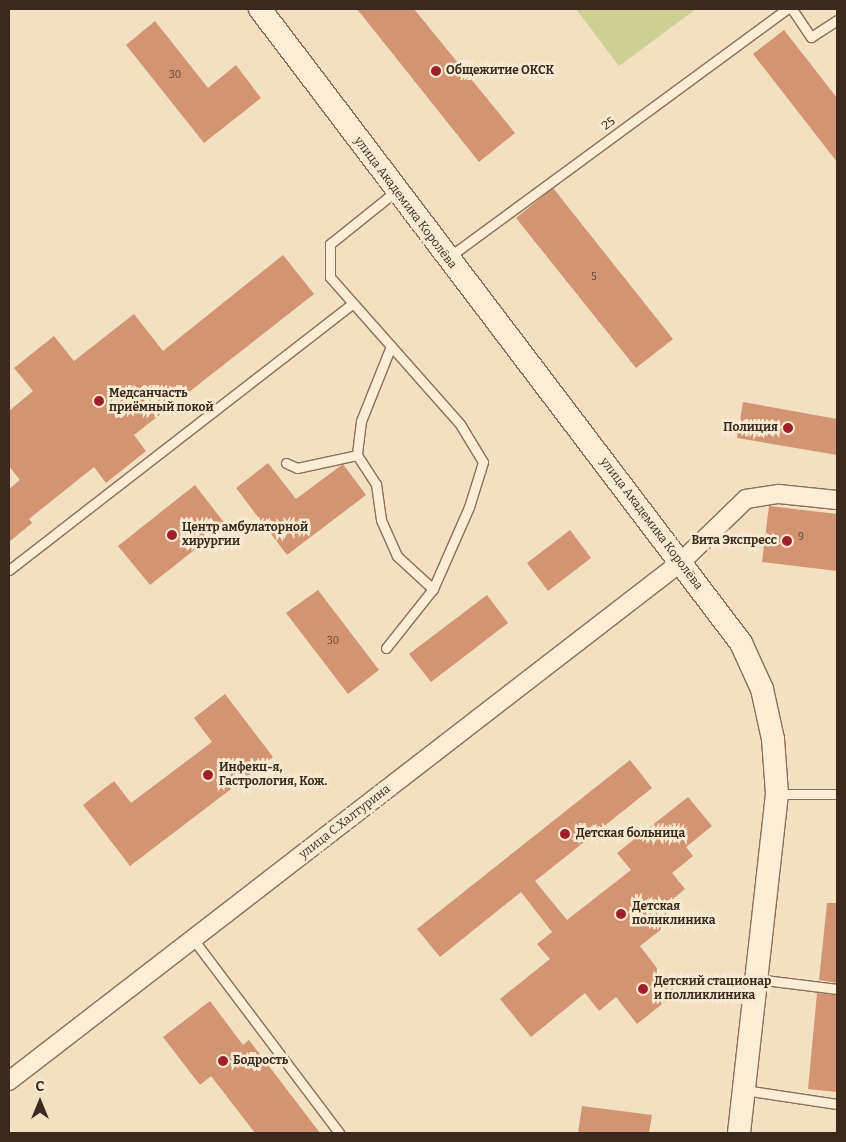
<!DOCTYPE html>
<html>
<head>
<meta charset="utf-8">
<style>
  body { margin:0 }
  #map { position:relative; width:846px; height:1142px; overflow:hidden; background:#f2e0c0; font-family:Bitter,serif }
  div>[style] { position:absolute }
  .green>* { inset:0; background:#cdd093 }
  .building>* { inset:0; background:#d39472 }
  .roads { filter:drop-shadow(1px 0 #8c6f56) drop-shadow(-1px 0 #8c6f56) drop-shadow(0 1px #8c6f56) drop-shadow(0 -1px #8c6f56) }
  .service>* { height:9px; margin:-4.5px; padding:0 4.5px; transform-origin:4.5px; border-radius:4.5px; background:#fcedd4 }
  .minor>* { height:18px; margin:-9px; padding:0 9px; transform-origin:9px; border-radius:9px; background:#fcedd4 }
  .tertiary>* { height:22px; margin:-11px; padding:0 11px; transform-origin:11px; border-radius:11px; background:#fcedd4 }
  .dots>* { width:14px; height:14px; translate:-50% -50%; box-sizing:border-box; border:2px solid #f8ead0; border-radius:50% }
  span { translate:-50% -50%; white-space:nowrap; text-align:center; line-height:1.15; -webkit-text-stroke:5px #f8ead0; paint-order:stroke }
  .number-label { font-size:10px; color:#604432 }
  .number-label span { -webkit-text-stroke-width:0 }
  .poi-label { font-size:12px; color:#3a291c; font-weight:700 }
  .left { translate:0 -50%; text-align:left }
  .right { translate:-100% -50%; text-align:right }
  .street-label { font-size:12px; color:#3a291c }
  .frame { position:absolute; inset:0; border:10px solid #3a291c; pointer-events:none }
  .north { position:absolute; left:15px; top:1077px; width:50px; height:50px; -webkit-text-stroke:4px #f8ead0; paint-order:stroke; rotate:0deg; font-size:14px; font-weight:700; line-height:20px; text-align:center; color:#3a291c }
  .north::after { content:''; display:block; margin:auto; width:18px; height:22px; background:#3a291c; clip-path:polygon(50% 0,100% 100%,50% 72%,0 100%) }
</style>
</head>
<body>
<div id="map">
  <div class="green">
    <div style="clip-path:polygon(576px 9px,696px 9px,619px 66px)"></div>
  </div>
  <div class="building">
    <div style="clip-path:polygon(357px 9px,414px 9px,515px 133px,479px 162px)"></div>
    <div style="clip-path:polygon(155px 21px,208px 88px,236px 65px,261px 98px,204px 143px,126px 45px)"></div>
    <div style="clip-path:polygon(784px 30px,837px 98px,837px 162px,753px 54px)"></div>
    <div style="clip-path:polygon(553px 188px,673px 339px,636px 368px,516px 218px)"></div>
    <div style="clip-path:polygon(283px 255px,314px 294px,134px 435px,146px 451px,106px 483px,94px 467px,29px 519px,32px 523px,9px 542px,9px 489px,20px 480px,9px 466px,9px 411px,33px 391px,14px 368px,54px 336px,74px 361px,134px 314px,163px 351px)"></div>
    <div style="clip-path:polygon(743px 402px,837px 419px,837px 455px,737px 438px)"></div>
    <div style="clip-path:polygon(268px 463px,296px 499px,343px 464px,366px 495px,287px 555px,236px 488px)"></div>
    <div style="clip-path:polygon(195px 485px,226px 525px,150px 585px,118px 546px)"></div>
    <div style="clip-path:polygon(769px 506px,837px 514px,837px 571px,762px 562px)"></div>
    <div style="clip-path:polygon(570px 530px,591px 558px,548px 591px,527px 563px)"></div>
    <div style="clip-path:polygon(318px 590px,379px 670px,348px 694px,286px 613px)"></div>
    <div style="clip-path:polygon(487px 595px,508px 623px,431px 682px,409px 654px)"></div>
    <div style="clip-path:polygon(225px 694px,273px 757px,130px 866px,83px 805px,114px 781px,131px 803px,212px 742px,194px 718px)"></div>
    <div style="clip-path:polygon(630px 760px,652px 788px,535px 881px,567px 920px,631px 870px,617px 853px,688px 797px,712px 826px,686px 847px,693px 856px,672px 873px,685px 889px,662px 908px,672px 921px,640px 946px,676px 993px,637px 1024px,616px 997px,599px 1011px,585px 993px,531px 1037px,500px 999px,550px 959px,537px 944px,552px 932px,521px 892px,440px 957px,417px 929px)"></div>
    <div style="clip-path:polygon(827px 903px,837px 903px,837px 983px,819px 980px)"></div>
    <div style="clip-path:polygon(817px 993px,837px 995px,837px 1092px,808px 1089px)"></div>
    <div style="clip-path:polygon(210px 1001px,243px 1045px,249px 1040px,320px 1133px,255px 1133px,211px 1076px,200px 1085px,163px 1037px)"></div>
    <div style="clip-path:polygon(582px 1106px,652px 1115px,649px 1133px,578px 1133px)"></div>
  </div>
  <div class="roads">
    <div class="service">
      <div style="left:792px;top:9px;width:34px;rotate:56deg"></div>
      <div style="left:811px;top:37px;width:31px;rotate:-33deg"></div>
      <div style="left:449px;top:257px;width:418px;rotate:-36.3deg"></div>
      <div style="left:391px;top:346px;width:81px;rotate:111.8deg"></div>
      <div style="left:361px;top:421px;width:34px;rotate:97deg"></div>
      <div style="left:357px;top:455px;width:35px;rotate:57deg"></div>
      <div style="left:376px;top:484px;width:36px;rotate:82deg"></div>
      <div style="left:381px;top:520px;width:39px;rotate:66deg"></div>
      <div style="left:397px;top:556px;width:49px;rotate:42.5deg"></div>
      <div style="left:286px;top:463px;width:12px;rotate:24deg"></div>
      <div style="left:297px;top:468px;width:61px;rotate:-12.2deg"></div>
      <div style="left:9px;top:570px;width:435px;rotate:-37.8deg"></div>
      <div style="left:386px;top:648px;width:75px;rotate:-51.5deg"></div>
      <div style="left:433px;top:589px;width:90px;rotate:-66.3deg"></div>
      <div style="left:469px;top:507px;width:47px;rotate:-72.7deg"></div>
      <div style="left:483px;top:462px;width:44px;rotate:-121.2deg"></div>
      <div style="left:460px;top:424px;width:196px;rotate:-131.5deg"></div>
      <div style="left:330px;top:277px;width:33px;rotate:-90deg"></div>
      <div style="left:330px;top:244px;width:85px;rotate:-38.8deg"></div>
      <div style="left:778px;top:794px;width:59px"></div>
      <div style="left:193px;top:939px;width:243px;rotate:53deg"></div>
      <div style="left:756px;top:979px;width:82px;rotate:7deg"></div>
      <div style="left:744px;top:1090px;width:94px;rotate:8.6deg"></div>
    </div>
    <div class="minor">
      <div style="left:9px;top:1081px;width:849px;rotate:-37.68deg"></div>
      <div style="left:681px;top:562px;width:91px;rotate:-44.1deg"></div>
      <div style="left:746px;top:499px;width:33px;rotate:-9deg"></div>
      <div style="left:779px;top:494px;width:58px;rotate:5.9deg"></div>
    </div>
    <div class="tertiary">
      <div style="left:260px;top:9px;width:796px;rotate:52.81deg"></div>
      <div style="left:741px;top:643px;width:51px;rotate:65.5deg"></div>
      <div style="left:762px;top:689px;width:51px;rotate:77.6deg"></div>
      <div style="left:773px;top:739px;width:55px;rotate:85.8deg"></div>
      <div style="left:777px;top:794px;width:341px;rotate:96.4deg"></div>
    </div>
  </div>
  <div class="dots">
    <div style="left:436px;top:71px;background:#a0212a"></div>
    <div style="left:99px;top:401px;background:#a0212a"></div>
    <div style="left:788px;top:428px;background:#a0212a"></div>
    <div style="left:172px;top:535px;background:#a0212a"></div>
    <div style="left:787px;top:541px;background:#a0212a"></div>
    <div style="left:208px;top:775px;background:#a0212a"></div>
    <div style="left:565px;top:834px;background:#a0212a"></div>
    <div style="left:621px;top:914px;background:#a0212a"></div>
    <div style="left:643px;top:989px;background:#a0212a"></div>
    <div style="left:223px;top:1061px;background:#a0212a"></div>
  </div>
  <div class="number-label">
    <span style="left:175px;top:76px">30</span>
    <span style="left:594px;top:278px">5</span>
    <span style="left:801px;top:538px">9</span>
    <span style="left:333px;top:642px">30</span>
  </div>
  <div class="poi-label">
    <span class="left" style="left:446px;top:71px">Общежитие ОКСК</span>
    <span class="left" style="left:109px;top:401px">Медсанчасть<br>приёмный покой</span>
    <span class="right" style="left:778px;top:428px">Полиция</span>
    <span class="left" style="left:182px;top:535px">Центр амбулаторной<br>хирургии</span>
    <span class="right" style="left:777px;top:541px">Вита Экспресс</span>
    <span class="left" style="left:219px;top:775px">Инфекц-я,<br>Гастрология, Кож.</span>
    <span class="left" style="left:576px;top:834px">Детская больница</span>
    <span class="left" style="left:632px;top:914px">Детская<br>поликлиника</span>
    <span class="left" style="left:654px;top:989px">Детский стационар<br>и полликлиника</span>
    <span class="left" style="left:233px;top:1061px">Бодрость</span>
  </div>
  <div class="street-label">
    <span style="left:609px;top:124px;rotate:-36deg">25</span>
    <span style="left:405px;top:203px;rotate:53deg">улица Академика Королёва</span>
    <span style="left:651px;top:524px;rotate:53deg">улица Академика Королёва</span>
    <span style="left:345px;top:822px;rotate:-38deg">улица С.Халтурина</span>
  </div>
  <div class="frame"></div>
  <div class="north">С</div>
</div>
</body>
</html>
